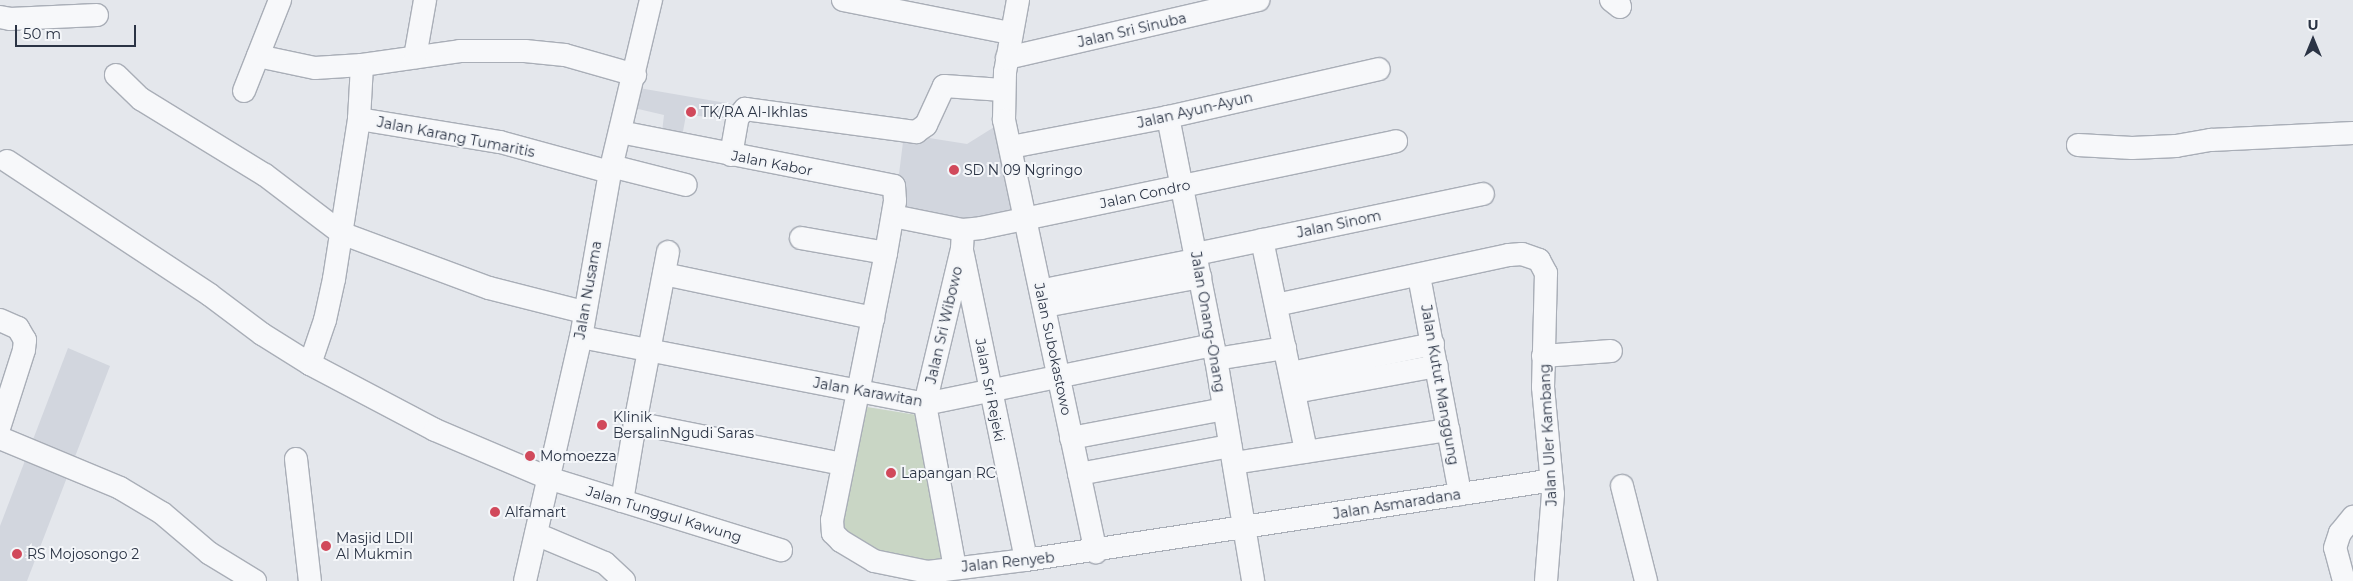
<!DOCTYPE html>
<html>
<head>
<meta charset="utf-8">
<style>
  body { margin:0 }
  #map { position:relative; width:2353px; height:581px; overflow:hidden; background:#e4e7ec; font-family:Montserrat,sans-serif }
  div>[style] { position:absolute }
  .built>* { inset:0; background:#d2d6de }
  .green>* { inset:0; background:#c9d6c5 }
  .roads { filter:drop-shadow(1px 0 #a9aeb7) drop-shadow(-1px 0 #a9aeb7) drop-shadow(0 1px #a9aeb7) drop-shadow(0 -1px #a9aeb7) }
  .minor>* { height:22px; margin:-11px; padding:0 11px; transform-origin:11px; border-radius:11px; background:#f7f8fa }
  .dots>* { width:14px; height:14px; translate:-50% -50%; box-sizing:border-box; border:2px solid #f4f6f9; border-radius:50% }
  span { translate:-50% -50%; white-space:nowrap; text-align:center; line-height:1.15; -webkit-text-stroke:4px #f4f6f9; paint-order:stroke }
  .street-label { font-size:14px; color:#2b3445 }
  .poi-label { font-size:14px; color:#2b3445 }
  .left { translate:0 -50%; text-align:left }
  .north { position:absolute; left:2288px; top:15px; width:50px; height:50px; -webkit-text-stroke:4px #f4f6f9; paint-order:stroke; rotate:0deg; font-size:14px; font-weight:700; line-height:20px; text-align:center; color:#2b3445 }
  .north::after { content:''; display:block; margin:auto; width:18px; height:22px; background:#2b3445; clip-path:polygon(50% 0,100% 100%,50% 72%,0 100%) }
  .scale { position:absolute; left:15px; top:25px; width:121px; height:22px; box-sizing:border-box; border:2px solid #2b3445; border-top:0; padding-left:6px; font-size:15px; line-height:18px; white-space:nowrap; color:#2b3445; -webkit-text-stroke:4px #f4f6f9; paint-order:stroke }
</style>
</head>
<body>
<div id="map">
  <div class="built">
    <div style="clip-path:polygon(639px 88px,732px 104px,732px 119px,686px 115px,682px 137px,662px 132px,664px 115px,634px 108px)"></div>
    <div style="clip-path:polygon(999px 124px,1017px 214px,959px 225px,900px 213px,898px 182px,904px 134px,967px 144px)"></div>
    <div style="clip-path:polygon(68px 348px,110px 366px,27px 581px,0 581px,0 526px)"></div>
  </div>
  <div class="green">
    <div style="clip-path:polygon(867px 407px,923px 416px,944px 561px,917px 563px,889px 559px,837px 530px)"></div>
  </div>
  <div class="roads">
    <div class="minor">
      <div style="left:843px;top:0;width:170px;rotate:11.2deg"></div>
      <div style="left:1018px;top:0;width:73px;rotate:100.2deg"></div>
      <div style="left:1005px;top:72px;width:48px;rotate:91.2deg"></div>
      <div style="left:1004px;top:120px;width:442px;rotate:78deg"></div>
      <div style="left:1611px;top:0;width:11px;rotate:38deg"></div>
      <div style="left:1620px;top:7px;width:7px;rotate:-106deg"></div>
      <div style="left:0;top:17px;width:10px;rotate:11deg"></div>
      <div style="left:10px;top:19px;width:87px;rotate:-2.6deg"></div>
      <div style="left:258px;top:56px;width:58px;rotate:11.9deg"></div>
      <div style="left:315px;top:68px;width:47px;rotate:-3.7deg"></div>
      <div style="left:362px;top:65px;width:99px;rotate:-8.1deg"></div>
      <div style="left:460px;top:51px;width:65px"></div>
      <div style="left:525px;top:51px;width:40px;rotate:5.7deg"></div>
      <div style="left:565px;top:55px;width:73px;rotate:15.9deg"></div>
      <div style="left:415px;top:57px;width:58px;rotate:-80deg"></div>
      <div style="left:1007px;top:58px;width:258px;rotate:-13deg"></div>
      <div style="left:116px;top:75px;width:35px;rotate:44deg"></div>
      <div style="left:141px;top:99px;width:145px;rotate:31.5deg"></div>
      <div style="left:265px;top:175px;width:96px;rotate:37.3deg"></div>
      <div style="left:341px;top:233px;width:158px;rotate:20.4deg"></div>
      <div style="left:489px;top:288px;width:97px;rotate:14.3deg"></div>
      <div style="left:244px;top:91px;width:98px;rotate:-68.4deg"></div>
      <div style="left:1168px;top:117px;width:247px;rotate:78.8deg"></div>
      <div style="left:1216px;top:359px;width:225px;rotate:80.5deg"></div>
      <div style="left:359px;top:119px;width:143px;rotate:9.3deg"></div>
      <div style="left:500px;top:142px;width:114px;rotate:15.3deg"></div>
      <div style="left:620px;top:132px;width:279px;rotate:11.1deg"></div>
      <div style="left:894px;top:186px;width:15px;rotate:86deg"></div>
      <div style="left:895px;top:201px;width:53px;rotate:99.8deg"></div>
      <div style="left:886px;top:253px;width:272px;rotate:101.4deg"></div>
      <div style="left:832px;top:520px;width:13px;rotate:86deg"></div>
      <div style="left:833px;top:533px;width:11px;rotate:45deg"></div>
      <div style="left:841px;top:541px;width:39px;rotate:31deg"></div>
      <div style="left:874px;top:561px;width:55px;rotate:11.5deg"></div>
      <div style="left:928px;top:572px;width:99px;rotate:-7deg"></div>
      <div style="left:1026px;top:560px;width:527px;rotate:-8.62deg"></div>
      <div style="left:2078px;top:145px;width:54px;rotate:3.2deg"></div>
      <div style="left:2132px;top:148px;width:44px;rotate:-2.6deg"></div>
      <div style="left:2176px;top:146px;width:36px;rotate:-10deg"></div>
      <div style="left:2211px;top:140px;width:142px;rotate:-2.8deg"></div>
      <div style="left:1011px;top:147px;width:160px;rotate:-10.8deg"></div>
      <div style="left:1168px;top:117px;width:216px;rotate:-12.8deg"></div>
      <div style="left:731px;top:155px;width:39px;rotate:-80deg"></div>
      <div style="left:738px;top:117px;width:11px;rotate:-49deg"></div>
      <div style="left:745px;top:109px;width:173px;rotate:7.7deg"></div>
      <div style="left:916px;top:132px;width:12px;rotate:-35deg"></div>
      <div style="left:926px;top:125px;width:43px;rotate:-65.2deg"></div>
      <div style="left:944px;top:86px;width:59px;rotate:3.9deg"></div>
      <div style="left:7px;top:161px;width:243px;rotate:33.4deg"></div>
      <div style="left:210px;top:295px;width:65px;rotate:36.9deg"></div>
      <div style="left:262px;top:334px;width:57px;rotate:32deg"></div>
      <div style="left:310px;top:364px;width:141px;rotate:27.8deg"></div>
      <div style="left:435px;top:430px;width:123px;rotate:23deg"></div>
      <div style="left:548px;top:478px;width:244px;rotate:17.2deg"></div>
      <div style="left:611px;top:166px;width:77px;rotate:14.2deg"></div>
      <div style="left:893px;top:216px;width:71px;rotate:11.3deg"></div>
      <div style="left:963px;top:230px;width:18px;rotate:-6deg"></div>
      <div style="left:981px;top:228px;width:424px;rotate:-11.8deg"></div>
      <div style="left:801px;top:238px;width:86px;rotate:10deg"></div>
      <div style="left:1262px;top:240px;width:216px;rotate:78.2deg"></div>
      <div style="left:668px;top:252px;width:174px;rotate:100.9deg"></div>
      <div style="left:635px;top:423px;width:212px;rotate:11.2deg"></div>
      <div style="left:1196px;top:254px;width:293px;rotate:-11.8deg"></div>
      <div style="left:963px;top:255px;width:311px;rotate:78.3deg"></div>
      <div style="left:664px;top:274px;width:214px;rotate:11.9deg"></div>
      <div style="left:1419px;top:276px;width:222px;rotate:79.3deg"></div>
      <div style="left:1054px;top:288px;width:145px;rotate:-11.2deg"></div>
      <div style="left:1276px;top:305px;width:238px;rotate:-12.1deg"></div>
      <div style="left:1509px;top:255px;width:13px;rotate:-4deg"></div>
      <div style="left:1522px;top:254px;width:18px;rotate:19deg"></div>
      <div style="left:1539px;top:260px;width:15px;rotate:62deg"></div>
      <div style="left:1546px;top:273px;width:114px;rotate:91.5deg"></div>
      <div style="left:1543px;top:387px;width:107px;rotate:84.7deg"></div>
      <div style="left:1553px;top:494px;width:87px;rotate:94.6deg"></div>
      <div style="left:1045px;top:306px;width:158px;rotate:-10.6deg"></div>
      <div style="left:0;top:320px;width:20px;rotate:24deg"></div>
      <div style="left:18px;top:328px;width:14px;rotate:60deg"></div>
      <div style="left:25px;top:340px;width:10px;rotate:96deg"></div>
      <div style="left:24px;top:350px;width:79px;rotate:107.7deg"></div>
      <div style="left:581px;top:337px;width:350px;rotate:11deg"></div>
      <div style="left:925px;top:404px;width:294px;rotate:-11.6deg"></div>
      <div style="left:1543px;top:356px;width:68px;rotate:-4.2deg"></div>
      <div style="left:1216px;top:359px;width:70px;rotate:-9.1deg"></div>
      <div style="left:310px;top:364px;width:46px;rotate:-71.2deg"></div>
      <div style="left:325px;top:320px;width:42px;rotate:-77.6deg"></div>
      <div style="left:334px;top:279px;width:162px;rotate:-81.1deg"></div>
      <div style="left:359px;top:119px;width:54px;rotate:-86.8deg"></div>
      <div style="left:1291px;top:373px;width:145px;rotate:-11.5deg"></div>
      <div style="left:1295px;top:392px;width:144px;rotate:-10.4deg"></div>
      <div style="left:0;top:438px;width:130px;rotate:22.6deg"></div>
      <div style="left:120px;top:488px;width:49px;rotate:30.8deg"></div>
      <div style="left:162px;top:513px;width:62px;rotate:40.4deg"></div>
      <div style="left:209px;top:553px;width:54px;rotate:31.3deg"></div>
      <div style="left:1071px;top:438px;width:156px;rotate:-10.7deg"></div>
      <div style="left:296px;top:459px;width:123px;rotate:83.5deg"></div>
      <div style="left:1234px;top:463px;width:217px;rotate:-8.8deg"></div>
      <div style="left:1079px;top:474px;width:154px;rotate:-10.5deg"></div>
      <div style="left:1622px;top:486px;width:98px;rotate:75.8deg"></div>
      <div style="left:622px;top:501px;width:79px;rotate:-80.5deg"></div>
      <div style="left:536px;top:534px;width:75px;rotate:22.8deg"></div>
      <div style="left:605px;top:563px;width:26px;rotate:43deg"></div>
      <div style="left:955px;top:568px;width:167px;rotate:-100.4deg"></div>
      <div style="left:925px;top:404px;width:159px;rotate:-76.6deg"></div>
      <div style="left:962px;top:249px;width:19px;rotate:-87deg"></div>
      <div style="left:525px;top:581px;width:250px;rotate:-77.1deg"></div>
      <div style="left:581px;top:337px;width:168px;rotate:-80deg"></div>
      <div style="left:610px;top:172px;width:177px;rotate:-76.6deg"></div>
      <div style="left:2344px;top:581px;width:34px;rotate:-105deg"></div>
      <div style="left:2335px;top:548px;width:16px;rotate:-72deg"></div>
      <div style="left:2340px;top:533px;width:21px;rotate:-51deg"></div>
    </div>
  </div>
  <div class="dots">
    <div style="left:691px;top:112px;background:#d1495b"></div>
    <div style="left:954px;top:170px;background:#d1495b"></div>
    <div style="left:602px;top:425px;background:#d1495b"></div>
    <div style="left:530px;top:456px;background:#d1495b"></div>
    <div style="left:891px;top:473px;background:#d1495b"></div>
    <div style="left:495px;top:512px;background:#d1495b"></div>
    <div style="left:326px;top:546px;background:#d1495b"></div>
    <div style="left:17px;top:554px;background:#d1495b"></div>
  </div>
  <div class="street-label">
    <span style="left:1132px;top:30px;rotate:-13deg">Jalan Sri Sinuba</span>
    <span style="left:1195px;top:110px;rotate:-13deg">Jalan Ayun-Ayun</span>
    <span style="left:456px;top:137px;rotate:11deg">Jalan Karang Tumaritis</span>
    <span style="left:772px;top:163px;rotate:11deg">Jalan Kabor</span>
    <span style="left:1145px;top:194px;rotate:-12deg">Jalan Condro</span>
    <span style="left:1339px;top:224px;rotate:-12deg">Jalan Sinom</span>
    <span style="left:588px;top:290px;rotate:-80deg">Jalan Nusama</span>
    <span style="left:1208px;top:322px;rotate:80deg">Jalan Onang-Onang</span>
    <span style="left:944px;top:325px;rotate:-77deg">Jalan Sri Wibowo</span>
    <span style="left:1053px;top:349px;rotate:78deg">Jalan Subokastowo</span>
    <span style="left:1440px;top:385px;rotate:80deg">Jalan Kutut Manggung</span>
    <span style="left:990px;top:390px;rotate:79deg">Jalan Sri Rejeki</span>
    <span style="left:868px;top:392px;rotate:10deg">Jalan Karawitan</span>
    <span style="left:1548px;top:435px;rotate:-93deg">Jalan Uler Kambang</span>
    <span style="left:1397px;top:504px;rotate:-9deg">Jalan Asmaradana</span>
    <span style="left:664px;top:514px;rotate:17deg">Jalan Tunggul Kawung</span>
    <span style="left:1008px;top:562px;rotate:-6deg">Jalan Renyeb</span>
  </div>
  <div class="poi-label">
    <span class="left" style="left:701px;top:112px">TK/RA Al-Ikhlas</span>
    <span class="left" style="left:964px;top:170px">SD N 09 Ngringo</span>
    <span class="left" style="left:613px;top:425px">Klinik<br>BersalinNgudi Saras</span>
    <span class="left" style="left:540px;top:456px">Momoezza</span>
    <span class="left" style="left:901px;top:473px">Lapangan RC</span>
    <span class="left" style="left:505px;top:512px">Alfamart</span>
    <span class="left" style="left:336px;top:546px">Masjid LDII<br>Al Mukmin</span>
    <span class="left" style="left:27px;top:554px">RS Mojosongo 2</span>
  </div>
  <div class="north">U</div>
  <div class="scale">50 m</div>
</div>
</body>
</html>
